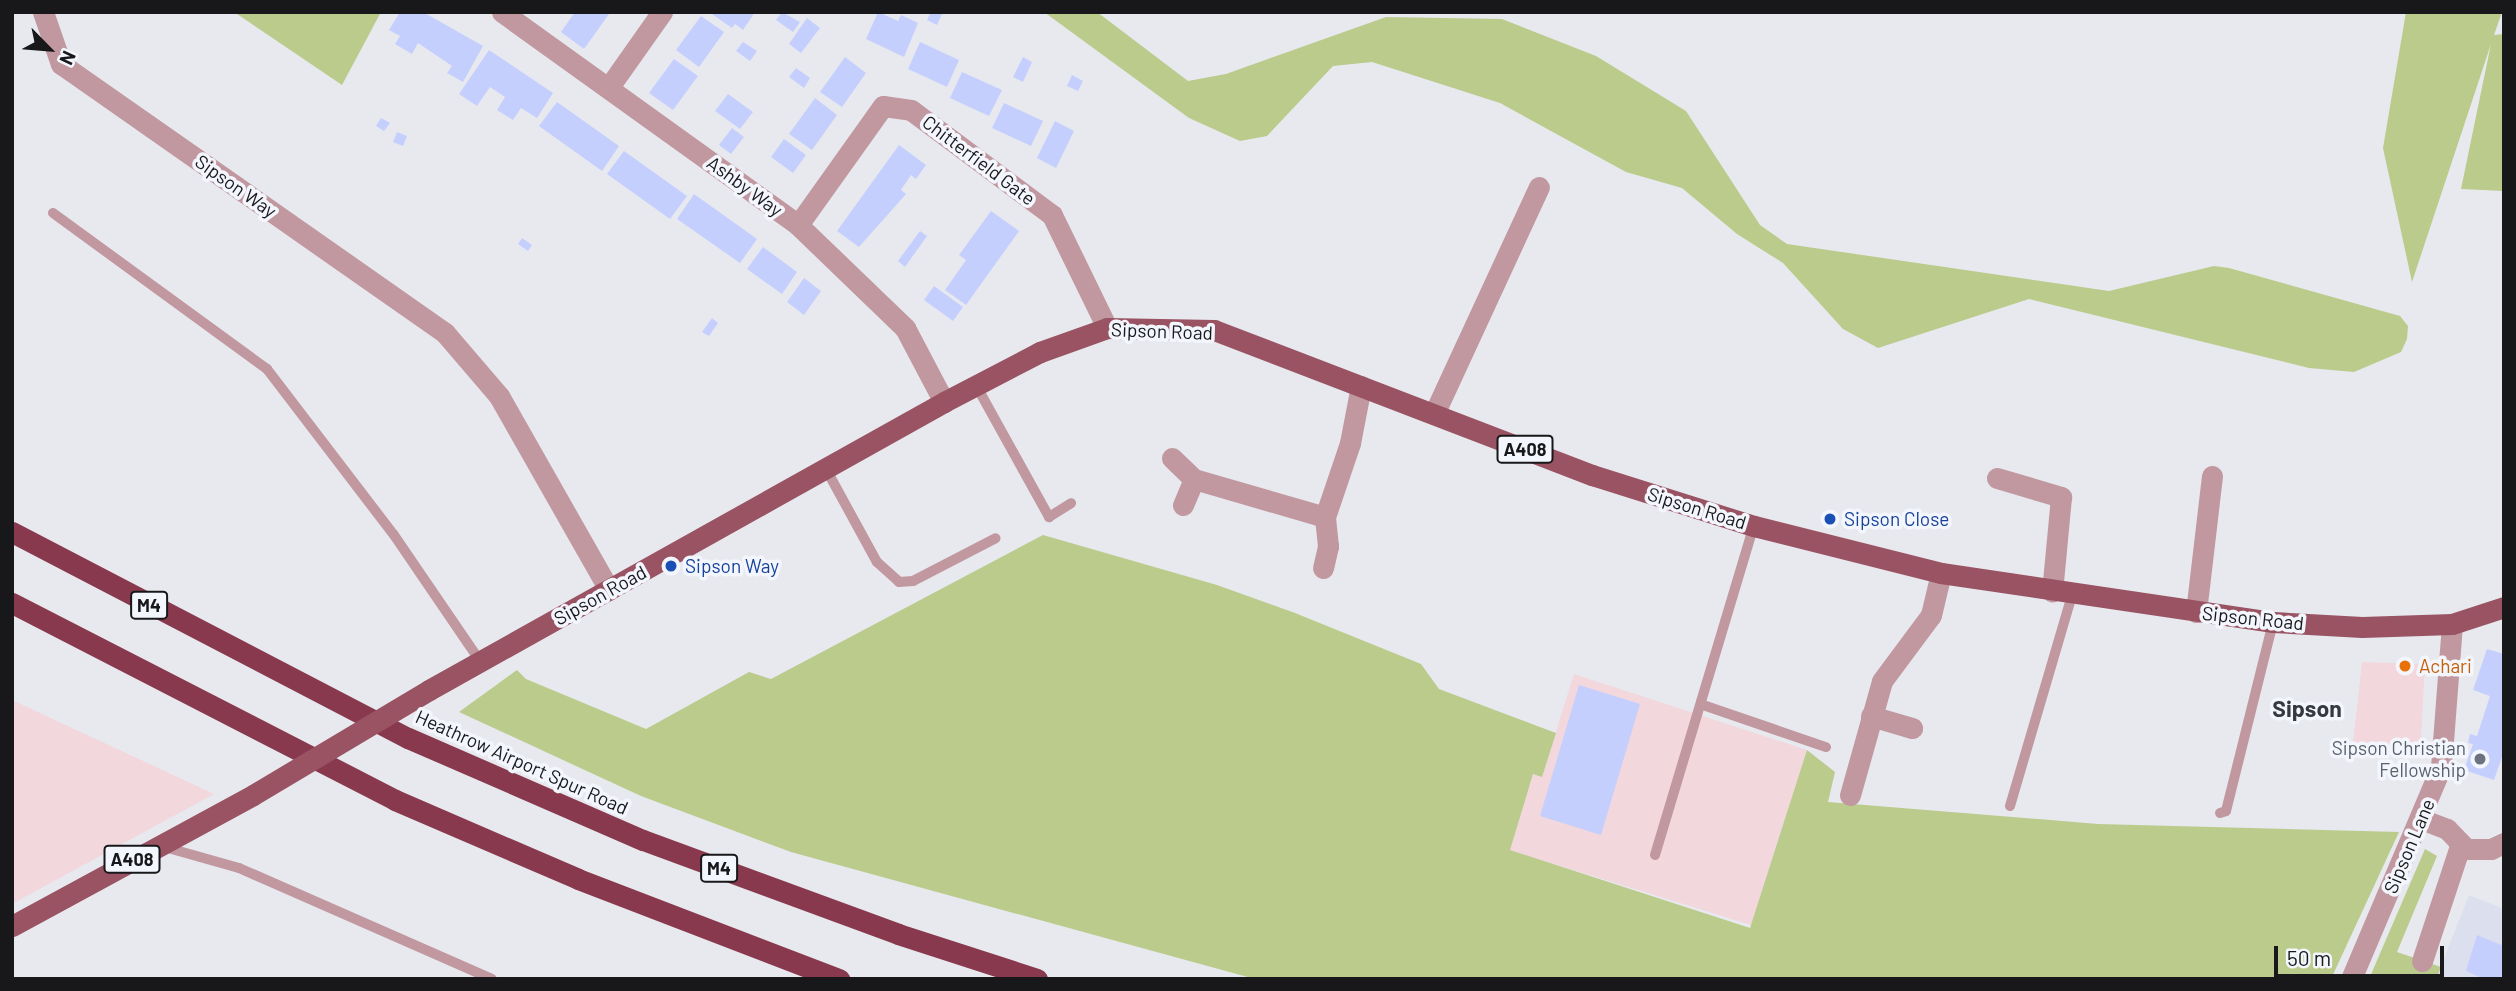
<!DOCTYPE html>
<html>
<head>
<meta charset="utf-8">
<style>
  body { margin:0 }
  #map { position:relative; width:2516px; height:991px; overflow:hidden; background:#e7e9ef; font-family:Barlow,sans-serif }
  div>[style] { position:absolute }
  .commercial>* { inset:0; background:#f2d7dd }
  .built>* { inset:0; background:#dcdfed }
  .green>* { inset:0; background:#bacb8b }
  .building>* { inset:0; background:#c5cffe }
  .service>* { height:10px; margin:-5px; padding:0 5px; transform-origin:5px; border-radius:5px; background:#c1989f }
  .minor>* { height:21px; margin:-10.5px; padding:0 10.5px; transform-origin:10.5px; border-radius:10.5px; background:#c1989f }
  .tertiary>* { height:21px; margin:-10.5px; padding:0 10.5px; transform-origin:10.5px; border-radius:10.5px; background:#c1989f }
  .primary>* { height:21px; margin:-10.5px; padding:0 10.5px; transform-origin:10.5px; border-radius:10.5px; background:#995362 }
  .motorway>* { height:21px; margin:-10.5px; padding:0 10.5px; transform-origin:10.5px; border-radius:10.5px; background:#89394d }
  .primary-bridge>* { height:21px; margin:-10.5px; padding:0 10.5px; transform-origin:10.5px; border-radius:10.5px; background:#995362 }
  .dots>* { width:19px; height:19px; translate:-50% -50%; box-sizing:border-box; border:4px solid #f4f6fd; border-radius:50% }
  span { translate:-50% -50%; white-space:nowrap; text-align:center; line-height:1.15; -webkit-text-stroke:7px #f4f6fd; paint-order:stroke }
  .shield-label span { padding:2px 5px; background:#f4f6fd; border:2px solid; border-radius:5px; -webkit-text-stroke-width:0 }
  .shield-label { font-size:18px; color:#18181b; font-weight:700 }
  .street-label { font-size:19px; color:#18181b }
  .transit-label { font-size:19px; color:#164399 }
  .left { translate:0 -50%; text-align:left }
  .food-label { font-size:19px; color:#c56008 }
  .worship-label { font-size:19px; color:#5b616d }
  .right { translate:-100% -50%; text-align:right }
  .quarter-label { font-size:23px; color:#38393e; font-weight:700 }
  .frame { position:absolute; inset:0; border:14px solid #18181b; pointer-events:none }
  .north { position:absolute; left:14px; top:14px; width:70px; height:70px; -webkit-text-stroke:5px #f4f6fd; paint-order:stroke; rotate:115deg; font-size:19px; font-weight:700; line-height:28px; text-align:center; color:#18181b }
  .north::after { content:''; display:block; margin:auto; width:24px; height:32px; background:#18181b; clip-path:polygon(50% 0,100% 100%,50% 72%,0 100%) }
  .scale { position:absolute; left:2274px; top:946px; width:170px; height:32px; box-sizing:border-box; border:4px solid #18181b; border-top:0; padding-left:9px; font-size:21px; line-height:24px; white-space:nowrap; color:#18181b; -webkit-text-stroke:5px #f4f6fd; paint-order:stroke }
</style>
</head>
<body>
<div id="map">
  <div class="commercial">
    <div style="clip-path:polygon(2362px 662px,2425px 664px,2420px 755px,2353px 743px)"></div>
    <div style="clip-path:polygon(1574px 674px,1807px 750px,1751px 925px,1509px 850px,1533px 774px,1542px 776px)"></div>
    <div style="clip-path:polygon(12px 700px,214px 794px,12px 904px)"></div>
  </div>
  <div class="built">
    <div style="clip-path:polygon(2469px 895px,2504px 909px,2504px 979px,2436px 979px)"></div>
  </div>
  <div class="green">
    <div style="clip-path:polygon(234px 12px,381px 12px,342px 85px)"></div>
    <div style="clip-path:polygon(1044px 12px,1097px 12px,1188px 81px,1226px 74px,1386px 17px,1502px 19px,1596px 56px,1686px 111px,1760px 225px,1787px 244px,2109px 291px,2214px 266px,2229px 268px,2400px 316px,2408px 326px,2407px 339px,2401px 352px,2354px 372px,2309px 368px,2029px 299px,1878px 348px,1843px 329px,1783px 263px,1737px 234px,1682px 188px,1626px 172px,1500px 103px,1372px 62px,1333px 66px,1267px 136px,1240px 141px,1189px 118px)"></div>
    <div style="clip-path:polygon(2406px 12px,2502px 12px,2494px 35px,2504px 34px,2504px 191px,2461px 189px,2491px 44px,2412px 282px,2383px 148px)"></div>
    <div style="clip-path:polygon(1043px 535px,1217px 585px,1295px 613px,1421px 664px,1439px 689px,1556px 733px,1542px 777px,1533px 774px,1510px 850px,1750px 928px,1807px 750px,1835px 772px,1828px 802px,2098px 824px,2399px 832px,2331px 979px,1255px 979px,791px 852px,641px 796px,459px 712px,517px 670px,526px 679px,646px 729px,749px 672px,771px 679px)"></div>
    <div style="clip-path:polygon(2425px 849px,2437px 856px,2397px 952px,2441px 967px,2436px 979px,2369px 979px)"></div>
  </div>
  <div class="building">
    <div style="clip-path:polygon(400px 12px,423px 12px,483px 46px,463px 82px,447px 73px,452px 66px,418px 43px,412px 54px,395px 44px,400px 36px,389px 30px)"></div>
    <div style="clip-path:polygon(575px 12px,609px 14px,584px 49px,561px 32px)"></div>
    <div style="clip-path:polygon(709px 12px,755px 12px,743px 30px,735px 24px,732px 28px)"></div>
    <div style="clip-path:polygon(782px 12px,800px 22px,793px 32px,776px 20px)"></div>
    <div style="clip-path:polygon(878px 12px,898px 21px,901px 15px,918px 23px,904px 57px,866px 39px)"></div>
    <div style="clip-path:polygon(931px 12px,943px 12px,937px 25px,927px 20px)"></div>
    <div style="clip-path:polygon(701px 16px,724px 32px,699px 67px,676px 50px)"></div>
    <div style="clip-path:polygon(807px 18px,820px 28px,801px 53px,789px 44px)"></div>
    <div style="clip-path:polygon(743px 42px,757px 51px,750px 61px,736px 51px)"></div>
    <div style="clip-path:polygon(920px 42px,959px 60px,947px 87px,908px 69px)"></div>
    <div style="clip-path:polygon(489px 50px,553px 93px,537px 118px,521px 108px,513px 120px,497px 110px,505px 97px,490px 87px,477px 106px,459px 94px)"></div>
    <div style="clip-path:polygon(845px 57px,866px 73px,842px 107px,820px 92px)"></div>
    <div style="clip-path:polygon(1023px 57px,1032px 62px,1023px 82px,1013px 77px)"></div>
    <div style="clip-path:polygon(674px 59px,698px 76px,673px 110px,649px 93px)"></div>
    <div style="clip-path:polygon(796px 68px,810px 78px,804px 88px,789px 77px)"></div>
    <div style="clip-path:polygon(962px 72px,1002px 90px,989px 116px,950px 98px)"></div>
    <div style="clip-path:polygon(1072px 75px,1083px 81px,1078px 91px,1067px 86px)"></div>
    <div style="clip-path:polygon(728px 94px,753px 112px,740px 129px,715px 111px)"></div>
    <div style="clip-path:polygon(815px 98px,837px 115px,812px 150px,789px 134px)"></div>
    <div style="clip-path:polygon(557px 102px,619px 146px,602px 171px,539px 126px)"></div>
    <div style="clip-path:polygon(1004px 103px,1043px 121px,1031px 146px,992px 128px)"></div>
    <div style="clip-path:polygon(381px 118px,390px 123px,384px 131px,376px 126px)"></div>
    <div style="clip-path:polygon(1055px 121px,1074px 131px,1056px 168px,1037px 158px)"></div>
    <div style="clip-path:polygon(732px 128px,744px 137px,731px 154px,719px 145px)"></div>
    <div style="clip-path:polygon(397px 132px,407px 136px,403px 146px,393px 142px)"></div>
    <div style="clip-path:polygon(784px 139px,806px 155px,793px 173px,771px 157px)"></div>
    <div style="clip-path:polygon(899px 145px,926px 165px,916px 179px,911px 175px,901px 190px,906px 194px,859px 247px,837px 231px)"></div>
    <div style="clip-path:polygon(624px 151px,687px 196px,670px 219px,607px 174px)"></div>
    <div style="clip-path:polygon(694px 194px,757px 239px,740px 263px,677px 219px)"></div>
    <div style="clip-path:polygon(991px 211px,1019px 231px,966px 305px,945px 290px,966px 260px,959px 255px)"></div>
    <div style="clip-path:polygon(920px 231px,927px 236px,905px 267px,898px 261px)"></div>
    <div style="clip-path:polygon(522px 238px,532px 245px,528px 251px,518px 244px)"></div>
    <div style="clip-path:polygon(763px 247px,797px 272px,782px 294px,747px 269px)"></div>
    <div style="clip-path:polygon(804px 278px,821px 291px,804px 315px,787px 302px)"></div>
    <div style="clip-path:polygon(934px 286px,963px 307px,953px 321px,924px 300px)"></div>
    <div style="clip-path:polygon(712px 318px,718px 323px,709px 336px,702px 332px)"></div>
    <div style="clip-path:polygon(2487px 649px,2504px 654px,2504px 751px,2494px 780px,2464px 770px,2473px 744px,2468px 743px,2470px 734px,2477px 736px,2490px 696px,2473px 690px)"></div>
    <div style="clip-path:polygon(1579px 685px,1640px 704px,1601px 835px,1540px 816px)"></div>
    <div style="clip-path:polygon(2477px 935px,2504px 946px,2504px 979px,2484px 979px,2466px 971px)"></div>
  </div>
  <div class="service">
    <div style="left:53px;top:213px;width:265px;rotate:36.1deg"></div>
    <div style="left:267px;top:369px;width:209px;rotate:52.6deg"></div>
    <div style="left:394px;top:535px;width:153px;rotate:55.7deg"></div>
    <div style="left:977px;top:387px;width:149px;rotate:61deg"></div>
    <div style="left:1049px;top:517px;width:26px;rotate:-32deg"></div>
    <div style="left:826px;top:469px;width:106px;rotate:61.3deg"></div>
    <div style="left:877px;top:562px;width:30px;rotate:42deg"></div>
    <div style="left:899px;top:582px;width:14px;rotate:-4deg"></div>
    <div style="left:913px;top:581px;width:93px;rotate:-27.4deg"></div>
    <div style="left:1703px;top:705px;width:130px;rotate:18.9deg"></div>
    <div style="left:2010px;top:806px;width:220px;rotate:-73.6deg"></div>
    <div style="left:2220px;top:813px;width:6px;rotate:-18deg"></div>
    <div style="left:2226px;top:811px;width:195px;rotate:-76deg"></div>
    <div style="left:161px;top:846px;width:81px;rotate:15.8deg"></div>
    <div style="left:239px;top:868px;width:276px;rotate:23.7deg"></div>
    <div style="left:1655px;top:855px;width:344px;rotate:-73.3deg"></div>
  </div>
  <div class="minor">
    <div style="left:43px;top:12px;width:55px;rotate:70.9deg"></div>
    <div style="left:61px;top:64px;width:469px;rotate:35deg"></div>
    <div style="left:445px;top:333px;width:83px;rotate:49.4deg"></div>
    <div style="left:499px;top:396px;width:223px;rotate:60.4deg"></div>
    <div style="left:502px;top:12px;width:365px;rotate:35.7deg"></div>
    <div style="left:798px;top:225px;width:149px;rotate:43.9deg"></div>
    <div style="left:905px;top:328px;width:84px;rotate:62.2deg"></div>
    <div style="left:609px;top:87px;width:92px;rotate:-54.8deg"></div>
    <div style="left:798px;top:225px;width:146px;rotate:-54.5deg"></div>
    <div style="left:883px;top:106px;width:28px;rotate:8deg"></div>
    <div style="left:911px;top:110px;width:176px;rotate:36.7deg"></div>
    <div style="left:1052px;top:215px;width:126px;rotate:64deg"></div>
    <div style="left:1434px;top:414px;width:250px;rotate:-65.2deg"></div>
    <div style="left:1172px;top:458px;width:30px;rotate:44deg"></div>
    <div style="left:1194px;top:479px;width:136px;rotate:16.2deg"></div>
    <div style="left:1997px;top:478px;width:67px;rotate:16.5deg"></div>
    <div style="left:2061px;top:497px;width:95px;rotate:95.4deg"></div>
    <div style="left:1183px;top:505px;width:28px;rotate:-67deg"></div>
    <div style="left:1323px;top:568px;width:23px;rotate:-77deg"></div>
    <div style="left:1328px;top:546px;width:29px;rotate:-96deg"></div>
    <div style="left:1325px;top:517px;width:78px;rotate:-71.3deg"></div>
    <div style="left:1350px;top:443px;width:58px;rotate:-79.1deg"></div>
    <div style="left:2196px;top:612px;width:137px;rotate:-83.3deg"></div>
    <div style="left:1871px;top:716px;width:43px;rotate:16.3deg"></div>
    <div style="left:1850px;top:795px;width:118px;rotate:-74.3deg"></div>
    <div style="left:1882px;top:681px;width:82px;rotate:-53.4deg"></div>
    <div style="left:1931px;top:615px;width:43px;rotate:-76.6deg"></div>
    <div style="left:2421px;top:819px;width:28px;rotate:21deg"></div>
    <div style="left:2447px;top:829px;width:28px;rotate:46deg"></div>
    <div style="left:2466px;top:849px;width:25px"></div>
    <div style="left:2491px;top:849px;width:14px;rotate:-25deg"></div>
    <div style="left:2422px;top:961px;width:121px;rotate:-71.7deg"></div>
  </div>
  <div class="tertiary">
    <div style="left:2351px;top:979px;width:230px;rotate:-67deg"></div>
    <div style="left:2441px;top:767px;width:143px;rotate:-85.6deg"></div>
  </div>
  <div class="primary">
    <div style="left:429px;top:690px;width:590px;rotate:-29.21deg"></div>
    <div style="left:944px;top:402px;width:108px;rotate:-27.5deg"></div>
    <div style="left:1040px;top:352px;width:71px;rotate:-19.7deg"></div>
    <div style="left:1107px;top:328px;width:107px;rotate:1.1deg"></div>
    <div style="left:1214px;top:330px;width:405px;rotate:21deg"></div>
    <div style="left:1592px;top:475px;width:170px;rotate:17.5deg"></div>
    <div style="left:1754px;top:526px;width:193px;rotate:14.1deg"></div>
    <div style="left:1941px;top:573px;width:336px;rotate:8.4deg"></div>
    <div style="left:2273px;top:622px;width:89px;rotate:3.2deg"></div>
    <div style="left:2362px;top:627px;width:90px;rotate:-1.9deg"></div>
    <div style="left:2452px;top:624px;width:55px;rotate:-18.1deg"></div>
    <div style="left:12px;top:926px;width:274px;rotate:-28.5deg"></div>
  </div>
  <div class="motorway">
    <div style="left:12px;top:532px;width:446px;rotate:27.5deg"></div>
    <div style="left:408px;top:738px;width:256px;rotate:23.5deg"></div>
    <div style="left:643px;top:840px;width:272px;rotate:20.2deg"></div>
    <div style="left:898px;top:934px;width:146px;rotate:17.9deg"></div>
    <div style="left:12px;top:603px;width:431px;rotate:27.2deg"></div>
    <div style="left:395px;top:800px;width:199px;rotate:23.3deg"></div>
    <div style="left:578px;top:879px;width:280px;rotate:21deg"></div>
  </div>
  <div class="primary-bridge">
    <div style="left:253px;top:795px;width:205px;rotate:-30.8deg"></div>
  </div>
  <div class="dots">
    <div style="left:1830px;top:519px;background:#1a4fb4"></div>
    <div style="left:671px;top:566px;background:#1a4fb4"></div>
    <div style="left:2405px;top:666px;background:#e8710a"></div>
    <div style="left:2480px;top:759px;background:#6b7280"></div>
  </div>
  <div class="shield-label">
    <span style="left:1525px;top:449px">A408</span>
    <span style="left:149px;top:605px">M4</span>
    <span style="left:132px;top:859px">A408</span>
    <span style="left:719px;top:868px">M4</span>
  </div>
  <div class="street-label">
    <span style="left:979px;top:160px;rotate:37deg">Chitterfield Gate</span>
    <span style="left:236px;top:186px;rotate:35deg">Sipson Way</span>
    <span style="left:745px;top:186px;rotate:36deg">Ashby Way</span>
    <span style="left:1162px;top:331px;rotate:2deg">Sipson Road</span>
    <span style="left:1697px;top:508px;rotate:17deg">Sipson Road</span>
    <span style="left:600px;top:595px;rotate:-29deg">Sipson Road</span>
    <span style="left:2253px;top:618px;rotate:6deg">Sipson Road</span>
    <span style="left:522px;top:762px;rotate:24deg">Heathrow Airport Spur Road</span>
    <span style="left:2409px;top:846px;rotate:-67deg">Sipson Lane</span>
  </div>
  <div class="transit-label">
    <span class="left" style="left:1844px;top:519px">Sipson Close</span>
    <span class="left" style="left:685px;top:566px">Sipson Way</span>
  </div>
  <div class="food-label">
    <span class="left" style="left:2419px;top:666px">Achari</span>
  </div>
  <div class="worship-label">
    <span class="right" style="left:2466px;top:759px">Sipson Christian<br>Fellowship</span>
  </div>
  <div class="quarter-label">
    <span style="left:2307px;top:708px">Sipson</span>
  </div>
  <div class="frame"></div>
  <div class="north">N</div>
  <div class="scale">50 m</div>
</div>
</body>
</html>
